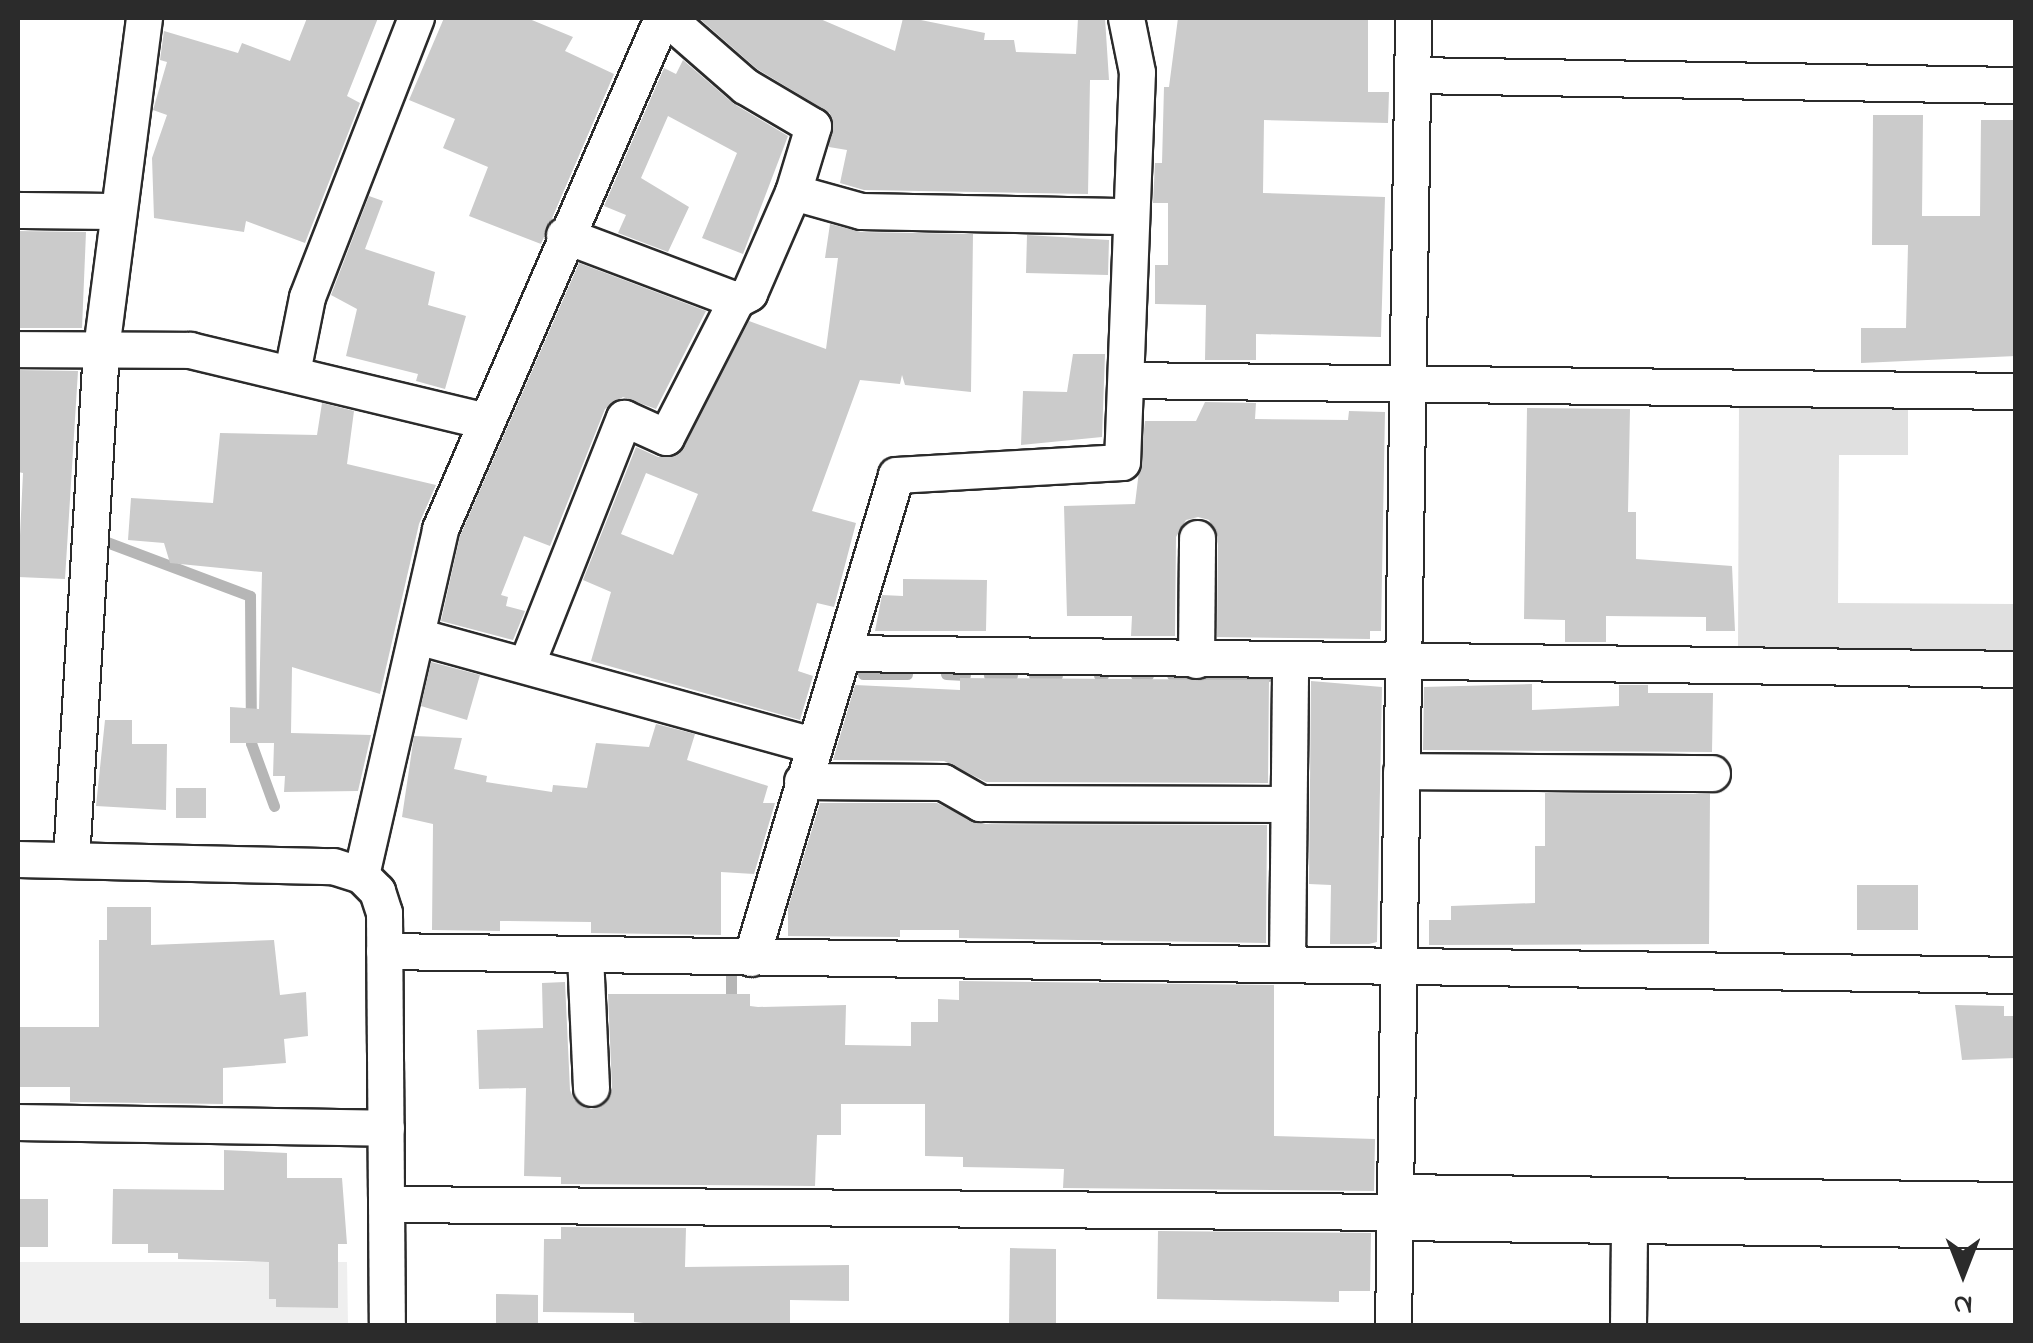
<!DOCTYPE html>
<html>
<head>
<meta charset="utf-8">
<style>
  body { margin:0 }
  #map { position:relative; width:2033px; height:1343px; overflow:hidden; background:#fff; font-family:"Indie Flower",sans-serif }
  div>[style] { position:absolute }
  .built>* { inset:0; background:#efefef }
  .green>* { inset:0; background:#e0e0e0 }
  .stream>* { height:11px; margin:-5.5px; padding:0 5.5px; transform-origin:5.5px; border-radius:5.5px; background:#b6b6b6 }
  .building>* { inset:0; background:#cbcbcb }
  .roads { filter:drop-shadow(2px 0 #2b2b2b) drop-shadow(-2px 0 #2b2b2b) drop-shadow(0 2px #2b2b2b) drop-shadow(0 -2px #2b2b2b) }
  .minor>* { height:35px; margin:-17.5px; padding:0 17.5px; transform-origin:17.5px; border-radius:17.5px; background:#fff }
  span { translate:-50% -50%; white-space:nowrap; text-align:center; line-height:1.15; -webkit-text-stroke:8px #fff; paint-order:stroke }
  .frame { position:absolute; inset:0; border:20px solid #2b2b2b; pointer-events:none }
  .north { position:absolute; left:1913px; top:1223px; width:100px; height:100px; -webkit-text-stroke:8px #fff; paint-order:stroke; rotate:180deg; font-size:28px; font-weight:700; line-height:40px; text-align:center; color:#2b2b2b }
  .north::after { content:''; display:block; margin:auto; width:35px; height:45px; background:#2b2b2b; clip-path:polygon(50% 0,100% 100%,50% 72%,0 100%) }
</style>
</head>
<body>
<div id="map">
  <div class="built">
    <div style="clip-path:polygon(18px 1262px,347px 1262px,348px 1325px,18px 1325px)"></div>
  </div>
  <div class="green">
    <div style="clip-path:polygon(1739px 399px,1908px 399px,1908px 455px,1839px 455px,1838px 603px,2015px 604px,2015px 651px,1738px 650px)"></div>
  </div>
  <div class="stream">
    <div style="left:104px;top:541px;width:156px;rotate:20.6deg"></div>
    <div style="left:250px;top:596px;width:147px;rotate:89.6deg"></div>
    <div style="left:251px;top:743px;width:67px;rotate:69.9deg"></div>
    <div style="left:863px;top:674px;width:44px"></div>
    <div style="left:946px;top:674px;width:19px;rotate:3deg"></div>
    <div style="left:989px;top:675px;width:23px"></div>
    <div style="left:1034px;top:675px;width:23px"></div>
    <div style="left:1099px;top:675px;width:4px"></div>
    <div style="left:1136px;top:675px;width:12px"></div>
    <div style="left:1172px;top:675px;width:21px;rotate:3deg"></div>
    <div style="left:1207px;top:676px;width:61px"></div>
    <div style="left:731px;top:1005px;width:31px;rotate:-90deg"></div>
  </div>
  <div class="building">
    <div style="clip-path:polygon(307px 18px,378px 18px,347px 96px,360px 103px,305px 243px,246px 221px,244px 232px,154px 218px,152px 158px,167px 115px,153px 110px,167px 62px,160px 60px,164px 31px,238px 53px,242px 43px,290px 61px)"></div>
    <div style="clip-path:polygon(444px 18px,527px 18px,573px 37px,565px 51px,614px 74px,541px 244px,469px 216px,488px 167px,443px 148px,455px 119px,409px 100px)"></div>
    <div style="clip-path:polygon(818px 18px,895px 51px,903px 18px,911px 18px,985px 33px,984px 40px,1014px 40px,1016px 52px,1076px 54px,1078px 18px,1105px 18px,1109px 80px,1090px 80px,1088px 194px,864px 190px,840px 183px,847px 150px,829px 147px,830px 113px,757px 69px,701px 20px)"></div>
    <div style="clip-path:polygon(1178px 18px,1368px 18px,1368px 92px,1389px 92px,1388px 123px,1264px 120px,1263px 193px,1385px 197px,1381px 337px,1256px 334px,1256px 360px,1205px 360px,1206px 305px,1155px 304px,1155px 265px,1168px 265px,1168px 203px,1153px 203px,1155px 163px,1162px 163px,1164px 87px,1169px 87px)"></div>
    <div style="clip-path:polygon(683px 60px,734px 104px,788px 136px,743px 254px,702px 238px,737px 153px,668px 116px,641px 178px,689px 207px,668px 252px,618px 233px,626px 215px,604px 206px,664px 68px,676px 74px)"></div>
    <div style="clip-path:polygon(1873px 115px,1923px 115px,1922px 216px,1980px 216px,1981px 120px,2013px 120px,2016px 356px,1861px 363px,1861px 328px,1906px 328px,1908px 245px,1872px 245px)"></div>
    <div style="clip-path:polygon(369px 196px,383px 201px,365px 249px,435px 272px,428px 305px,466px 316px,445px 389px,416px 381px,418px 374px,346px 356px,357px 309px,331px 295px)"></div>
    <div style="clip-path:polygon(evenodd,830px 224px,861px 232px,973px 234px,971px 392px,905px 385px,902px 375px,900px 384px,860px 380px,812px 511px,856px 523px,834px 607px,817px 603px,798px 671px,813px 676px,800px 720px,591px 661px,611px 592px,583px 580px,636px 447px,658px 457px,679px 454px,749px 321px,826px 349px,838px 258px,825px 258px,830px 224px,646px 473px,698px 494px,673px 555px,621px 534px,646px 473px)"></div>
    <div style="clip-path:polygon(18px 231px,86px 232px,82px 328px,18px 328px)"></div>
    <div style="clip-path:polygon(1027px 235px,1109px 240px,1108px 275px,1026px 273px)"></div>
    <div style="clip-path:polygon(579px 263px,706px 311px,656px 409px,623px 397px,605px 409px,550px 546px,524px 536px,501px 595px,508px 597px,506px 606px,525px 611px,513px 640px,441px 621px,460px 536px)"></div>
    <div style="clip-path:polygon(1073px 354px,1105px 354px,1102px 437px,1021px 445px,1023px 391px,1067px 392px)"></div>
    <div style="clip-path:polygon(18px 370px,78px 371px,65px 579px,18px 577px,23px 473px,18px 472px)"></div>
    <div style="clip-path:polygon(1205px 402px,1256px 403px,1255px 419px,1348px 420px,1349px 411px,1385px 412px,1381px 631px,1370px 631px,1370px 639px,1217px 637px,1218px 537px,1209px 520px,1198px 517px,1186px 520px,1176px 537px,1175px 636px,1131px 636px,1132px 616px,1067px 616px,1064px 506px,1135px 504px,1145px 421px,1196px 421px)"></div>
    <div style="clip-path:polygon(322px 403px,354px 411px,347px 464px,436px 485px,419px 524px,380px 694px,292px 667px,291px 733px,371px 735px,358px 791px,284px 792px,285px 776px,273px 776px,274px 743px,230px 743px,230px 707px,259px 709px,262px 572px,170px 563px,164px 543px,128px 540px,131px 498px,213px 503px,220px 433px,317px 435px)"></div>
    <div style="clip-path:polygon(1527px 408px,1630px 409px,1628px 512px,1636px 512px,1636px 559px,1732px 566px,1735px 631px,1706px 631px,1706px 617px,1606px 616px,1606px 642px,1565px 642px,1565px 620px,1524px 619px)"></div>
    <div style="clip-path:polygon(903px 579px,987px 580px,986px 631px,875px 631px,882px 595px,903px 596px)"></div>
    <div style="clip-path:polygon(431px 662px,480px 675px,467px 720px,421px 706px)"></div>
    <div style="clip-path:polygon(960px 678px,1269px 680px,1268px 783px,986px 782px,944px 761px,833px 760px,855px 685px,960px 690px)"></div>
    <div style="clip-path:polygon(1311px 681px,1382px 687px,1377px 942px,1369px 944px,1330px 944px,1331px 885px,1309px 884px)"></div>
    <div style="clip-path:polygon(1532px 684px,1532px 710px,1619px 706px,1619px 685px,1648px 685px,1648px 693px,1713px 693px,1712px 752px,1423px 750px,1424px 687px)"></div>
    <div style="clip-path:polygon(105px 720px,132px 720px,132px 744px,167px 744px,166px 810px,96px 806px)"></div>
    <div style="clip-path:polygon(656px 724px,695px 734px,687px 760px,768px 786px,763px 803px,775px 803px,754px 874px,721px 872px,721px 935px,591px 933px,591px 922px,500px 921px,500px 931px,432px 930px,433px 824px,402px 817px,414px 736px,462px 738px,454px 769px,487px 776px,486px 782px,552px 792px,553px 785px,587px 788px,596px 743px,649px 747px)"></div>
    <div style="clip-path:polygon(176px 788px,206px 788px,206px 818px,176px 818px)"></div>
    <div style="clip-path:polygon(1545px 793px,1710px 794px,1709px 944px,1429px 945px,1429px 920px,1451px 920px,1451px 906px,1535px 903px,1535px 846px,1545px 846px)"></div>
    <div style="clip-path:polygon(820px 803px,937px 803px,980px 824px,1267px 825px,1266px 943px,959px 938px,959px 930px,900px 930px,900px 937px,788px 936px,788px 908px)"></div>
    <div style="clip-path:polygon(1857px 885px,1918px 885px,1918px 930px,1857px 930px)"></div>
    <div style="clip-path:polygon(107px 907px,151px 907px,151px 945px,274px 940px,280px 995px,306px 992px,308px 1036px,284px 1039px,286px 1063px,223px 1068px,223px 1104px,70px 1102px,70px 1087px,18px 1087px,20px 1027px,99px 1027px,99px 940px,107px 940px)"></div>
    <div style="clip-path:polygon(959px 981px,1274px 985px,1274px 1136px,1375px 1139px,1374px 1191px,1063px 1188px,1064px 1169px,963px 1167px,963px 1157px,925px 1156px,925px 1104px,841px 1104px,841px 1135px,817px 1135px,815px 1186px,561px 1184px,561px 1177px,524px 1176px,526px 1088px,479px 1089px,477px 1030px,543px 1028px,542px 983px,565px 982px,570px 1090px,574px 1100px,591px 1109px,603px 1105px,612px 1088px,608px 994px,750px 994px,750px 1006px,758px 1007px,846px 1005px,845px 1045px,911px 1046px,911px 1022px,938px 1022px,938px 999px,959px 1000px)"></div>
    <div style="clip-path:polygon(1955px 1005px,2004px 1006px,2004px 1016px,2016px 1016px,2016px 1058px,1962px 1060px)"></div>
    <div style="clip-path:polygon(224px 1150px,287px 1153px,287px 1178px,342px 1178px,347px 1244px,338px 1244px,338px 1308px,276px 1307px,276px 1299px,269px 1299px,269px 1262px,178px 1259px,178px 1253px,148px 1253px,148px 1244px,112px 1244px,113px 1189px,224px 1190px)"></div>
    <div style="clip-path:polygon(18px 1199px,48px 1199px,48px 1247px,18px 1247px)"></div>
    <div style="clip-path:polygon(561px 1227px,686px 1228px,685px 1267px,849px 1265px,849px 1301px,790px 1300px,790px 1326px,671px 1326px,634px 1322px,634px 1313px,543px 1312px,544px 1239px,561px 1239px)"></div>
    <div style="clip-path:polygon(1158px 1231px,1371px 1233px,1370px 1291px,1339px 1291px,1339px 1302px,1157px 1299px)"></div>
    <div style="clip-path:polygon(1010px 1248px,1056px 1249px,1056px 1326px,1009px 1326px)"></div>
    <div style="clip-path:polygon(496px 1294px,538px 1295px,538px 1326px,496px 1326px)"></div>
  </div>
  <div class="roads">
    <div class="minor">
      <div style="left:1412px;top:75px;width:604px;rotate:0.95deg"></div>
      <div style="left:793px;top:192px;width:71px;rotate:15.6deg"></div>
      <div style="left:861px;top:211px;width:270px;rotate:1.1deg"></div>
      <div style="left:18px;top:210px;width:99px;rotate:0.6deg"></div>
      <div style="left:564px;top:235px;width:184px;rotate:20.7deg"></div>
      <div style="left:18px;top:349px;width:172px;rotate:0.3deg"></div>
      <div style="left:190px;top:350px;width:300px;rotate:13.5deg"></div>
      <div style="left:292px;top:372px;width:76px;rotate:-78.7deg"></div>
      <div style="left:307px;top:297px;width:300px;rotate:-68.7deg"></div>
      <div style="left:1126px;top:380px;width:890px;rotate:0.71deg"></div>
      <div style="left:417px;top:636px;width:411px;rotate:15.4deg"></div>
      <div style="left:844px;top:653px;width:1172px;rotate:0.78deg"></div>
      <div style="left:1196px;top:660px;width:122px;rotate:-89.5deg"></div>
      <div style="left:526px;top:665px;width:266px;rotate:-68.4deg"></div>
      <div style="left:624px;top:418px;width:46px;rotate:24.3deg"></div>
      <div style="left:666px;top:437px;width:154px;rotate:-62.9deg"></div>
      <div style="left:736px;top:300px;width:15px;rotate:-28deg"></div>
      <div style="left:749px;top:293px;width:110px;rotate:-66.5deg"></div>
      <div style="left:793px;top:192px;width:69px;rotate:-73.1deg"></div>
      <div style="left:813px;top:126px;width:79px;rotate:-149.5deg"></div>
      <div style="left:745px;top:86px;width:103px;rotate:-138.9deg"></div>
      <div style="left:1401px;top:771px;width:311px;rotate:0.4deg"></div>
      <div style="left:802px;top:781px;width:141px;rotate:0.4deg"></div>
      <div style="left:943px;top:782px;width:43px;rotate:29.6deg"></div>
      <div style="left:980px;top:803px;width:308px;rotate:0.2deg"></div>
      <div style="left:18px;top:859px;width:315px;rotate:1.3deg"></div>
      <div style="left:333px;top:866px;width:29px;rotate:18deg"></div>
      <div style="left:361px;top:875px;width:23px;rotate:45deg"></div>
      <div style="left:377px;top:891px;width:23px;rotate:72deg"></div>
      <div style="left:384px;top:913px;width:413px;rotate:89.6deg"></div>
      <div style="left:71px;top:860px;width:512px;rotate:-86.64deg"></div>
      <div style="left:101px;top:349px;width:334px;rotate:-82.6deg"></div>
      <div style="left:361px;top:875px;width:355px;rotate:-77.1deg"></div>
      <div style="left:440px;top:529px;width:557px;rotate:-66.52deg"></div>
      <div style="left:384px;top:951px;width:1632px;rotate:0.84deg"></div>
      <div style="left:585px;top:955px;width:133px;rotate:87.4deg"></div>
      <div style="left:751px;top:958px;width:504px;rotate:-73.29deg"></div>
      <div style="left:896px;top:475px;width:226px;rotate:-3.3deg"></div>
      <div style="left:1122px;top:462px;width:390px;rotate:-87.8deg"></div>
      <div style="left:1137px;top:72px;width:55px;rotate:-101.5deg"></div>
      <div style="left:1287px;top:963px;width:303px;rotate:-89.4deg"></div>
      <div style="left:18px;top:1122px;width:368px;rotate:0.9deg"></div>
      <div style="left:1395px;top:1192px;width:621px;rotate:0.74deg"></div>
      <div style="left:386px;top:1204px;width:1009px;rotate:0.45deg"></div>
      <div style="left:1395px;top:1222px;width:621px;rotate:0.74deg"></div>
      <div style="left:1393px;top:1326px;width:1308px;rotate:-89.12deg"></div>
      <div style="left:1628px;top:1326px;width:101px;rotate:-89.4deg"></div>
    </div>
  </div>
  <div class="frame"></div>
  <div class="north">N</div>
</div>
</body>
</html>
